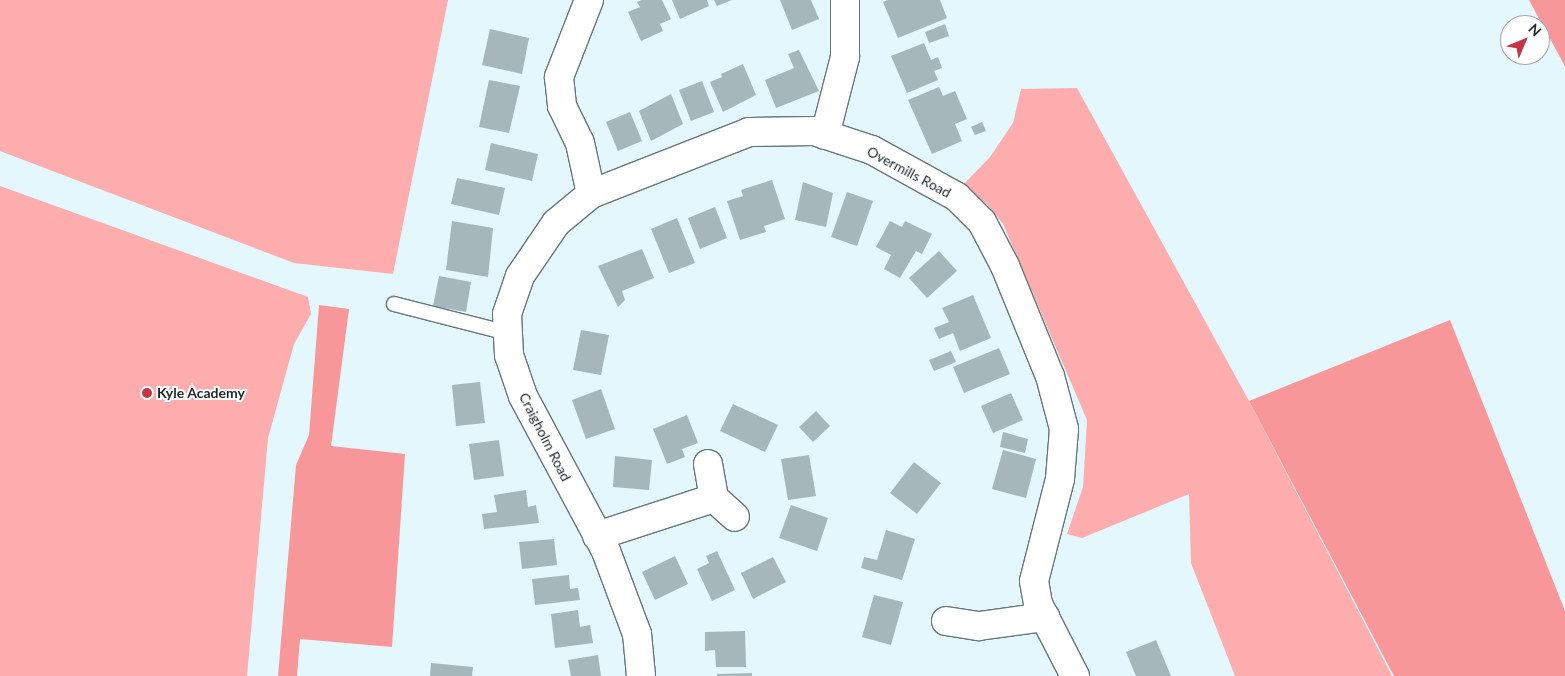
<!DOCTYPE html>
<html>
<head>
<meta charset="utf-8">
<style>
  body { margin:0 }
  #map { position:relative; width:1565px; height:676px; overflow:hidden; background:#e4f7fc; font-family:Lato,sans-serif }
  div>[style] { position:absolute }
  .green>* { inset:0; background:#fdadae }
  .forest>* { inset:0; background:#f89799 }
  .building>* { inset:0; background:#a5b7bb }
  .roads { filter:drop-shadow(1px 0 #66777b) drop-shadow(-1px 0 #66777b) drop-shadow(0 1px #66777b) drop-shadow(0 -1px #66777b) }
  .lane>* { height:14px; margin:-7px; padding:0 7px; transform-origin:7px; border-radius:7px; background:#fff }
  .street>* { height:28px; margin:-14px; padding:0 14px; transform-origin:14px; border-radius:14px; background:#fff }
  .dots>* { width:14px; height:14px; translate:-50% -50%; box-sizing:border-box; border:2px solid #fff; border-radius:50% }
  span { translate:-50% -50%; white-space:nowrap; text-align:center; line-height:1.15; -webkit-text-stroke:4px #fff; paint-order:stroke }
  .street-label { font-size:14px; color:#1f2627 }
  .poi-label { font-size:14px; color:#1f2627; font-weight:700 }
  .left { translate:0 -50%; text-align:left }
  .north { position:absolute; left:1500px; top:15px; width:50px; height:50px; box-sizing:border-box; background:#fff; border:1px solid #a5a8a9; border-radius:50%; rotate:45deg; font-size:14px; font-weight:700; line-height:20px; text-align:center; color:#1f2627 }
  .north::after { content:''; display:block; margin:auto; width:18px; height:22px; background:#c53548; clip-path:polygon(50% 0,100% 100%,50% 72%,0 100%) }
</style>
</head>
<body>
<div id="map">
  <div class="green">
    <div style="clip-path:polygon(0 0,448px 0,393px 274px,294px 263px,0 151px)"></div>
    <div style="clip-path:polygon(1077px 88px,1249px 401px,1392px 676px,1235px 676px,1191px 563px,1189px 494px,1082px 538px,1067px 534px,1083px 487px,1087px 420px,1003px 224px,987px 204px,962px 186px,990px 157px,1013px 123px,1021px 89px)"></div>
    <div style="clip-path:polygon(0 186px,308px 297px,311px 314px,294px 344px,268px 438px,247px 676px,0 676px)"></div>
  </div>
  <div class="forest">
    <div style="clip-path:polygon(1529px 0,1565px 0,1565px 66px,1549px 37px)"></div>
    <div style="clip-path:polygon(319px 305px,349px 309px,331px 446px,405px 454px,392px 647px,300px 639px,297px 676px,278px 676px,296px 465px,309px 435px)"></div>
    <div style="clip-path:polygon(1450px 320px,1565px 611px,1565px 676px,1394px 676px,1249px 401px)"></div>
  </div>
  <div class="building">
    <div style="clip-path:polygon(642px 0,662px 0,671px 19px,660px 24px,663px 31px,641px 41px,628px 12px,640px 7px,637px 2px)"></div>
    <div style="clip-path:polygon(672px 0,707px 0,709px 6px,680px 19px)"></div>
    <div style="clip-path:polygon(714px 0,732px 0,717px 6px)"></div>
    <div style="clip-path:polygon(780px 0,811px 0,819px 19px,792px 30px)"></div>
    <div style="clip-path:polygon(888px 0,940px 0,947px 18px,898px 38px,883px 2px)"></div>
    <div style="clip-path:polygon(945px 24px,949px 36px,929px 43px,925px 32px)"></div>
    <div style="clip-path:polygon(490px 29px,529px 38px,522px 74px,482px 65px)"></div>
    <div style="clip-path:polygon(924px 43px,931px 60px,938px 57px,942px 68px,934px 71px,938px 80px,907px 93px,891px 56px)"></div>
    <div style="clip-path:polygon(799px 50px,819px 91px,776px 108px,765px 80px,794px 68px,788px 54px)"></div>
    <div style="clip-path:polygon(743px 64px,756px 95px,723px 112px,710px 82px,722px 77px,721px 74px)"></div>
    <div style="clip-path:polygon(489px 80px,520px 86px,509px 133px,479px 127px)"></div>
    <div style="clip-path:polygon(702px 81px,714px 112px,691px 121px,679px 90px)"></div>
    <div style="clip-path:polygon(939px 87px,943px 96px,955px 91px,967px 119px,955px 124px,962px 141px,932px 154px,908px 100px)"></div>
    <div style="clip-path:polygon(671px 94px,683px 124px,651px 141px,639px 111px)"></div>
    <div style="clip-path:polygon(630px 112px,642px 141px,618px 151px,606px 122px)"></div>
    <div style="clip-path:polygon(982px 122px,986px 131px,975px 135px,971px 127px)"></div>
    <div style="clip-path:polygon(491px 143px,538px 154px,532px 181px,485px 170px)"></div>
    <div style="clip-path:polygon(457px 178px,505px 188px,499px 215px,451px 204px)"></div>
    <div style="clip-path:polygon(772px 180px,785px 219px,764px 226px,766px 232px,740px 240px,727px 201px,743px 196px,741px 190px)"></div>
    <div style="clip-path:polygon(803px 182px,833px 193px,826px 227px,795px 220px)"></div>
    <div style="clip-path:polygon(847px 192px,873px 201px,857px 246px,831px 237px)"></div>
    <div style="clip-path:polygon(715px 207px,727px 238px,700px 249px,688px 218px)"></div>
    <div style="clip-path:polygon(677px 218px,695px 263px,669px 273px,651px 229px)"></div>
    <div style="clip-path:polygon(452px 221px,493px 228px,488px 277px,446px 270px)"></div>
    <div style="clip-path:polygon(890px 221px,902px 227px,905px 221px,932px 234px,922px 254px,916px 251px,900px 278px,884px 269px,891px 255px,876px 247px)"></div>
    <div style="clip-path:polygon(642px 249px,654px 278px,622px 291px,625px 300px,618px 307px,598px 266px)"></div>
    <div style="clip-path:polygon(939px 251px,957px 271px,927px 298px,909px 278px)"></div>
    <div style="clip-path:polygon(439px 276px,471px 282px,466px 312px,433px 306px)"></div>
    <div style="clip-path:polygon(973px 295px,991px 338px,960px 351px,953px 333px,939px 339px,934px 328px,949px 322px,942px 308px)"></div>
    <div style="clip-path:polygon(581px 330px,609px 335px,601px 375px,573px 370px)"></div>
    <div style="clip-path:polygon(999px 348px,1010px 374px,964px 393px,953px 367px)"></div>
    <div style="clip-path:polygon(951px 351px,956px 362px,934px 371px,929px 360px)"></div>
    <div style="clip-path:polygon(480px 382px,485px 423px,456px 426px,452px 385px)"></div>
    <div style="clip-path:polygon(601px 389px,615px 429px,586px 439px,572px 400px)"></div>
    <div style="clip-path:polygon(1011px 393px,1023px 420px,993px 433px,981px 406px)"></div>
    <div style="clip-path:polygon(733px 404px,778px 425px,765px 452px,720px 431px)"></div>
    <div style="clip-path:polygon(816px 411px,830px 426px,813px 442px,799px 427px)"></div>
    <div style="clip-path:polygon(687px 415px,698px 443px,682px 449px,685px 457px,667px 464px,653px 429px)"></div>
    <div style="clip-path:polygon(1003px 432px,1028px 439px,1025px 453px,1000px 447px)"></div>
    <div style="clip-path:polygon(499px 440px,504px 476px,474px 480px,469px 444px)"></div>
    <div style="clip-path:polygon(1003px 450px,1036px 459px,1026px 498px,992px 489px)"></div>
    <div style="clip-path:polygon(809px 455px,816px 496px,788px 500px,781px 459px)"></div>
    <div style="clip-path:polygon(615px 456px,652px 460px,649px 490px,613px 487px)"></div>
    <div style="clip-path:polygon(914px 462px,941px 483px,917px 514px,890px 493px)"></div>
    <div style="clip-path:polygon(526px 490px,528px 507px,536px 505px,539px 523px,484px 529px,482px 514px,497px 512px,494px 495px)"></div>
    <div style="clip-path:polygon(791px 505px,828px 518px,817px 551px,779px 538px)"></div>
    <div style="clip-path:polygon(886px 530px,915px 539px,902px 580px,861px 568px,864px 557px,877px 560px)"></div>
    <div style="clip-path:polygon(554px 539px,557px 565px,522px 569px,519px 542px)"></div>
    <div style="clip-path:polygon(717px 551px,735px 590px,712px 601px,697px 569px,709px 563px,706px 556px)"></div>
    <div style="clip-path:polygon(675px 556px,688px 584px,655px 600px,642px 572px)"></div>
    <div style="clip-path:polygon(773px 557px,786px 582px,753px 599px,741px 573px)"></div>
    <div style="clip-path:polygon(569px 575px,570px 589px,578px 588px,580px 600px,535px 605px,532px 579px)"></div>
    <div style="clip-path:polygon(874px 595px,903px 602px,891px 645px,862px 637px)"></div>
    <div style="clip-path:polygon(578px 610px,580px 627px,590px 625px,593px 643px,555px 648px,551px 614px)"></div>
    <div style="clip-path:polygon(745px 631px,746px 667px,716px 667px,715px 650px,705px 651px,705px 632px)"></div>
    <div style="clip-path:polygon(1156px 640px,1171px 676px,1136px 676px,1126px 652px)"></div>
    <div style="clip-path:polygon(598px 655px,601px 676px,571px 676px,568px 660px)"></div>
    <div style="clip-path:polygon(431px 663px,473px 667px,472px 676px,430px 676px)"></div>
    <div style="clip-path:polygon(752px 673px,752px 676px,717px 676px,717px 674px)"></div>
  </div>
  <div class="roads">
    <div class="lane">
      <div style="left:394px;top:304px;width:118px;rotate:14.3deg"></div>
    </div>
    <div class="street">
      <div style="left:589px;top:0;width:83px;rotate:111.3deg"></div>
      <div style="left:559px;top:77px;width:29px;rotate:84deg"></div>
      <div style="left:562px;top:106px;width:41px;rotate:64.1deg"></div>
      <div style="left:580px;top:143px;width:52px;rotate:77.8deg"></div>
      <div style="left:825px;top:135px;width:81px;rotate:-75.6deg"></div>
      <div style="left:845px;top:57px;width:57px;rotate:-90deg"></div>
      <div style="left:708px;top:464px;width:35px;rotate:80deg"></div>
      <div style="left:714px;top:498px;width:28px;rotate:42deg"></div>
      <div style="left:597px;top:536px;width:123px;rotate:-18deg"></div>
      <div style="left:946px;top:621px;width:33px;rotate:9deg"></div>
      <div style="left:979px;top:626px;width:67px;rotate:-7.8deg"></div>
      <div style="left:641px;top:676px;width:42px;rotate:-95.4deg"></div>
      <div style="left:637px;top:634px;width:89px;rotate:-110.5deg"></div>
      <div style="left:606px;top:551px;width:176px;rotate:-118.2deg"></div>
      <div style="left:523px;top:396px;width:43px;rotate:-108.9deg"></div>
      <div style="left:509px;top:355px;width:41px;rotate:-92.8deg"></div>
      <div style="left:507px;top:314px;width:40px;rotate:-71.1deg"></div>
      <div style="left:520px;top:276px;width:64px;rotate:-55.8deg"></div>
      <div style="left:556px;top:223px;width:45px;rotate:-39.6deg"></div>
      <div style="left:591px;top:194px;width:170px;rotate:-21.4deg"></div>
      <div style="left:749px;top:132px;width:65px;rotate:-0.9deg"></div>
      <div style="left:814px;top:131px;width:61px;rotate:18.1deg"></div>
      <div style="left:872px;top:150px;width:97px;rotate:28.9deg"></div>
      <div style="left:957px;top:197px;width:35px;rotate:45deg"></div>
      <div style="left:982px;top:222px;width:50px;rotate:62.4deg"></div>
      <div style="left:1005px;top:266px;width:119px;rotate:67.8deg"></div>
      <div style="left:1050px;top:376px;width:55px;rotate:75.2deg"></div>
      <div style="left:1064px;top:429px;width:50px;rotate:94.6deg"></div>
      <div style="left:1060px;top:479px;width:105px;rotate:104.3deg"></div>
      <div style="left:1034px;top:581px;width:23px;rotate:80deg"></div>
      <div style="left:1038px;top:604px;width:81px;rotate:62.8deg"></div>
    </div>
  </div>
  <div class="dots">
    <div style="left:147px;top:393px;background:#c53548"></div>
  </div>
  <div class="street-label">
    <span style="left:909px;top:172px;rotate:28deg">Overmills Road</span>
    <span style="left:545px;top:437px;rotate:63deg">Craigholm Road</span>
  </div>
  <div class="poi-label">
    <span class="left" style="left:157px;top:393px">Kyle Academy</span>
  </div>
  <div class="north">N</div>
</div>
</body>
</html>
